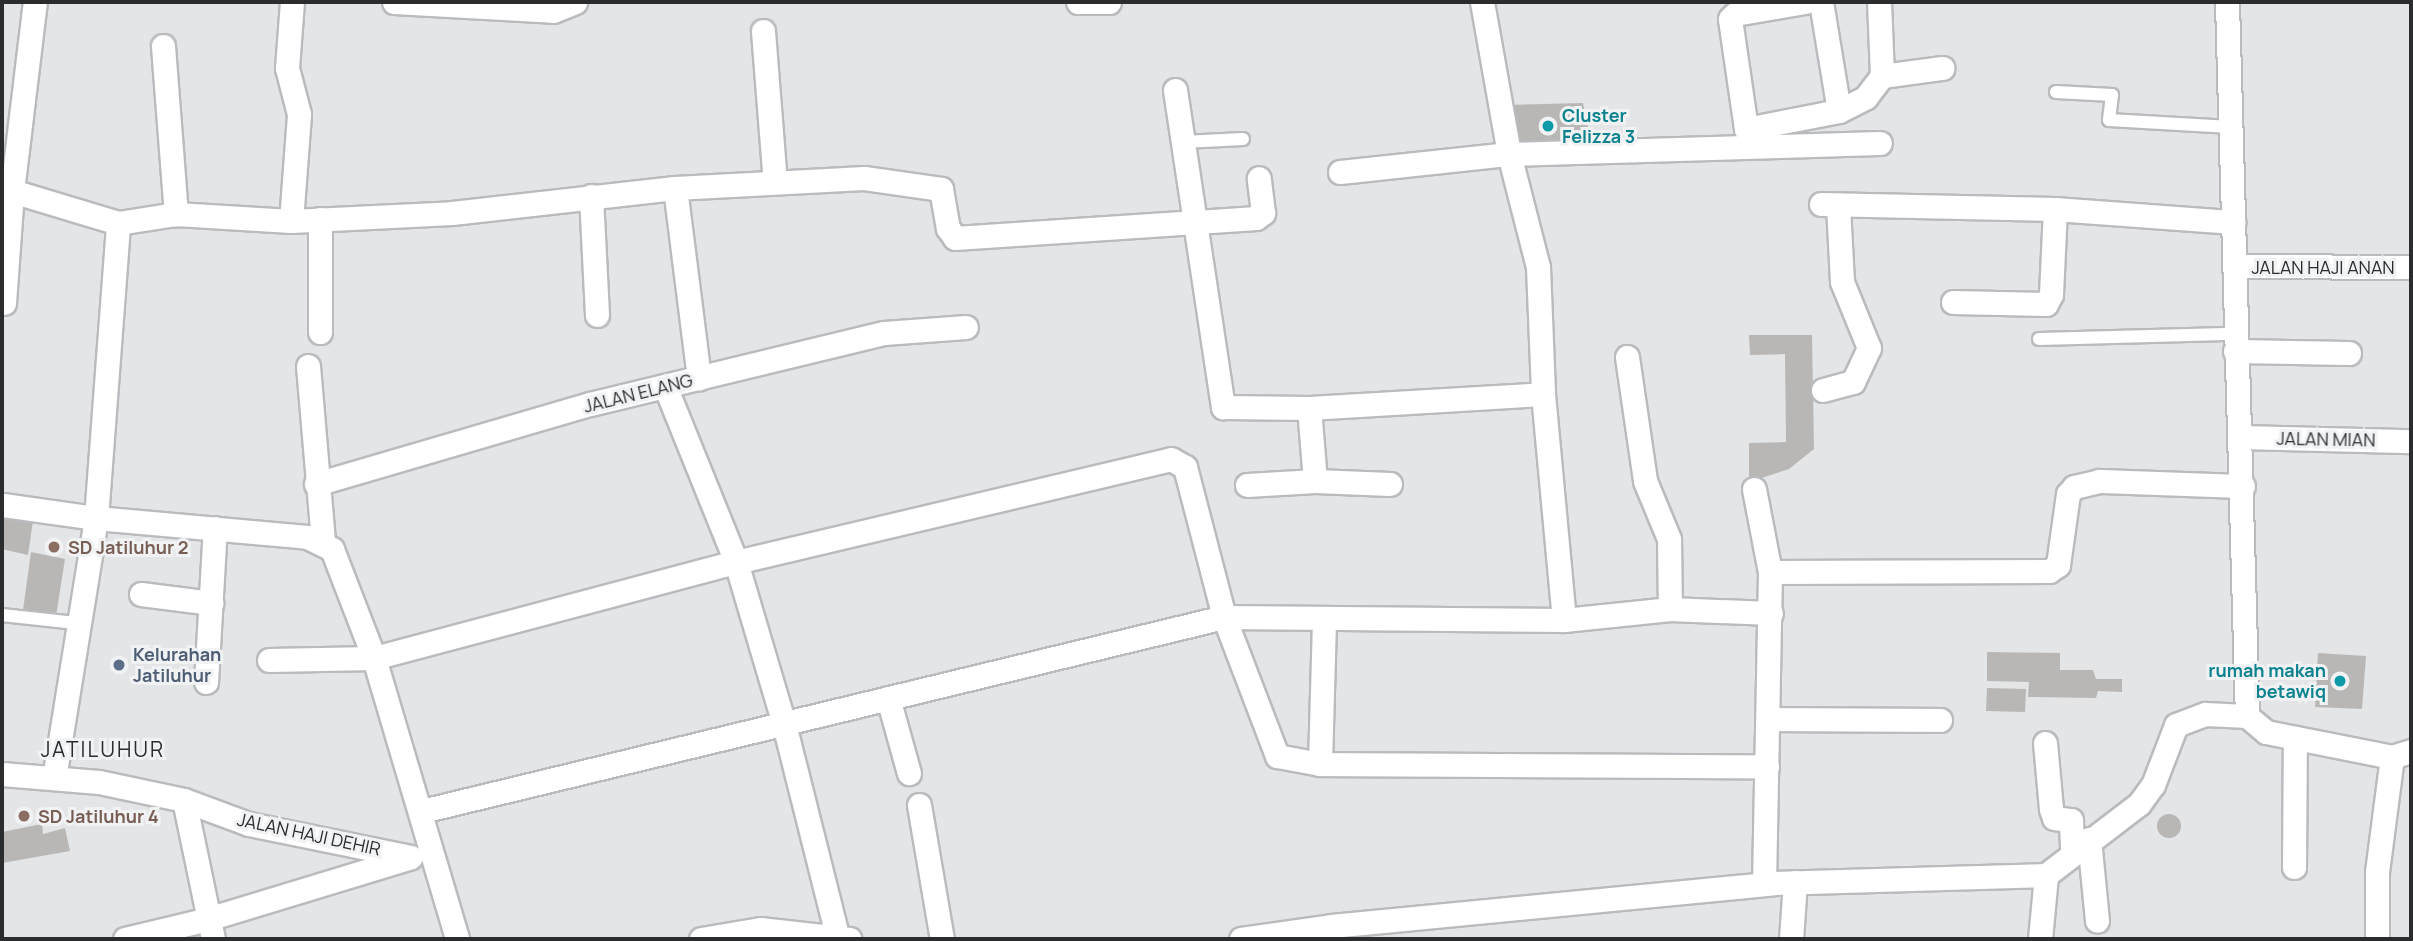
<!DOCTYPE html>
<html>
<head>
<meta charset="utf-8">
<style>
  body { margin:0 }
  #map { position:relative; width:2413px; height:941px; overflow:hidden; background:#e3e5e7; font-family:Manrope,sans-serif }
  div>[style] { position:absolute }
  .building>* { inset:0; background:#b9b7b5 }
  .round { border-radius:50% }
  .roads { filter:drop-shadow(2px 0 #babbbe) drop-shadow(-2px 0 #babbbe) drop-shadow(0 2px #babbbe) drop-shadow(0 -2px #babbbe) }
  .service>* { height:12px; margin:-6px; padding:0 6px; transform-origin:6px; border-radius:6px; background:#fff }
  .minor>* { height:23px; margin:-11.5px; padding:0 11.5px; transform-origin:11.5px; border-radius:11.5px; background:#fff }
  .dots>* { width:19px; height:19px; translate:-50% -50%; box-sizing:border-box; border:4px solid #f1f2f4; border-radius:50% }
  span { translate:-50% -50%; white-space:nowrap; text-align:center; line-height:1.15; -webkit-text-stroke:6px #f1f2f4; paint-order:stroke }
  .culture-label { font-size:18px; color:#0d838f; font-weight:700 }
  .left { translate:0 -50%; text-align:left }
  .right { translate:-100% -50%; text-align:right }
  .street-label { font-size:18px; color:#2b2c2d }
  .education-label { font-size:18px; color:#785e54; font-weight:700 }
  .service-label { font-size:18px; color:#4e5e75; font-weight:700 }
  .quarter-label { font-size:21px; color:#2b2c2d; letter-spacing:2px }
  .frame { position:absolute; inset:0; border:4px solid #2b2c2d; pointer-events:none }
</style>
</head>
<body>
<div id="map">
  <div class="building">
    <div style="clip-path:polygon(1583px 103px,1592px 148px,1511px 152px,1508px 105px)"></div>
    <div style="clip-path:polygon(1749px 335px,1812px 335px,1814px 449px,1789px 469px,1749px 482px,1749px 443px,1786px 442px,1785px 354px,1750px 355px)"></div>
    <div style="clip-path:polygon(2px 514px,33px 521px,28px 555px,2px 549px)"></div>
    <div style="clip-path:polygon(31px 552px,65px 559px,56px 616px,23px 610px)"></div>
    <div style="clip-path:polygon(1987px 652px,2060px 653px,2060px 670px,2093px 670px,2096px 679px,2122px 679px,2122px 692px,2098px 691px,2096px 698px,2028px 697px,2029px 682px,1987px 681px)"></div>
    <div style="clip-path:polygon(2318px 653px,2366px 656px,2362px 709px,2315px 707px)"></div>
    <div style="clip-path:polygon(1987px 688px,2026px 689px,2025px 712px,1986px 711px)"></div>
    <div class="round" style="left:2157px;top:814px;width:24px;height:24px"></div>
    <div style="clip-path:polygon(42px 824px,43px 834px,65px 828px,70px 851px,2px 863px,2px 832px)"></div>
  </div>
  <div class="roads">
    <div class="service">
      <div style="left:2056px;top:92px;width:56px;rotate:3.1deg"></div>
      <div style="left:2112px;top:95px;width:25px;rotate:97deg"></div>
      <div style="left:2109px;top:120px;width:122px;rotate:3.3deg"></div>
      <div style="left:1183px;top:142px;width:60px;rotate:-2.9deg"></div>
      <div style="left:2039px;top:339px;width:196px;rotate:-1.5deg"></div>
      <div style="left:2px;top:615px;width:74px;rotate:6.2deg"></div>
    </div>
    <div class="minor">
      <div style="left:394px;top:2px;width:159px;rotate:3.2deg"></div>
      <div style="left:553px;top:11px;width:24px;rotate:-22deg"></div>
      <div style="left:1078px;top:2px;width:31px"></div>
      <div style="left:1482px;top:2px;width:154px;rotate:79.9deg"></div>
      <div style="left:1509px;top:154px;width:117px;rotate:75.6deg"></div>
      <div style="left:1538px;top:267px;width:127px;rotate:87.7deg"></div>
      <div style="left:1543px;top:394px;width:227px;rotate:84.7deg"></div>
      <div style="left:1805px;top:2px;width:71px;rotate:170.3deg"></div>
      <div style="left:1735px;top:14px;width:7px;rotate:135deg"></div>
      <div style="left:1730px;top:19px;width:111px;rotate:81.7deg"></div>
      <div style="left:1746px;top:129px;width:95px;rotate:-11deg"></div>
      <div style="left:1839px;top:111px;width:30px;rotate:-27deg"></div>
      <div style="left:1866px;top:97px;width:26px;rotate:-53deg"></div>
      <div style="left:1882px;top:76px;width:74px;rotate:-92.3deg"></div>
      <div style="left:1821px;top:2px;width:110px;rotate:80.6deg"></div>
      <div style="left:2227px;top:2px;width:714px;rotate:88.4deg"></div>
      <div style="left:763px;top:31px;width:151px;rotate:85.5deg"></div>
      <div style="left:163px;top:46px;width:169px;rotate:85.6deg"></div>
      <div style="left:1882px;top:76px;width:61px;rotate:-7.6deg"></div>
      <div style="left:1175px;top:90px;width:321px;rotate:81.4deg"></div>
      <div style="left:1223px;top:407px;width:86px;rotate:0.7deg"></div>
      <div style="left:1309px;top:408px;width:234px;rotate:-3.4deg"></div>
      <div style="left:1340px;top:172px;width:170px;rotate:-6.1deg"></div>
      <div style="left:1509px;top:154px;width:371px;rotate:-1.7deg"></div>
      <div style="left:675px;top:188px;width:192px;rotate:82.8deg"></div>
      <div style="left:12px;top:191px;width:111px;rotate:16.8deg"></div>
      <div style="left:591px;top:196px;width:119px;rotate:87.1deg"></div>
      <div style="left:1821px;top:204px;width:234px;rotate:1.2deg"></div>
      <div style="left:2055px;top:209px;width:179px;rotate:4.2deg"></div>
      <div style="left:291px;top:221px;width:107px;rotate:-85.7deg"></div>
      <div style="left:299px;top:114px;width:48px;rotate:-104.6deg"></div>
      <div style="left:287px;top:68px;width:66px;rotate:-85.7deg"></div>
      <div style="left:2236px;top:266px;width:175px;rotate:0.3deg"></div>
      <div style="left:1953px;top:302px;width:93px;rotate:1.2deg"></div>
      <div style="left:2046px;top:304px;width:11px;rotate:-63deg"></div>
      <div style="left:2051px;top:294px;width:85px;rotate:-87.3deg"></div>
      <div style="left:4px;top:303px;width:112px;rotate:-85.9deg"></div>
      <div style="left:12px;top:191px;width:190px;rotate:-83.1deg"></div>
      <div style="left:320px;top:332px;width:113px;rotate:-90deg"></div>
      <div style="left:2235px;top:351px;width:114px;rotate:1deg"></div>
      <div style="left:1627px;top:357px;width:125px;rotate:81.7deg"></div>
      <div style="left:1645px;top:481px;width:63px;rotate:67.5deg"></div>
      <div style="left:1669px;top:539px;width:70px;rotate:89.2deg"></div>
      <div style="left:308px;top:366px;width:176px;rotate:85.1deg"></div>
      <div style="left:665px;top:386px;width:190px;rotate:68deg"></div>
      <div style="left:736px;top:562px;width:169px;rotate:73.5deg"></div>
      <div style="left:784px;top:724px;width:222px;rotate:75.9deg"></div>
      <div style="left:1823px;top:390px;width:31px;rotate:-15deg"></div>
      <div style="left:1853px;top:382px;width:38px;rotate:-65deg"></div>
      <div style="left:1869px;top:348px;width:71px;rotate:-112.2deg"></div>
      <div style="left:1842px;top:282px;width:77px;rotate:-93deg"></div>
      <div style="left:1309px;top:408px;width:73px;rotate:85.3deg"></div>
      <div style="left:2242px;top:437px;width:169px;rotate:1.4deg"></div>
      <div style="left:316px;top:484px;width:285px;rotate:-16.3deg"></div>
      <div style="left:590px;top:404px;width:302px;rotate:-13.6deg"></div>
      <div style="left:884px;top:333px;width:82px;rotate:-4.2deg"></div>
      <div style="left:1247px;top:485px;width:68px;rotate:-3.4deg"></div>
      <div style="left:1315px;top:481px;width:75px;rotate:2.3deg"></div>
      <div style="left:1754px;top:489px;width:85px;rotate:79.1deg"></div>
      <div style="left:1770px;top:572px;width:312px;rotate:91.1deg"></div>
      <div style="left:3px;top:505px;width:94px;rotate:8deg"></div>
      <div style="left:96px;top:518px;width:212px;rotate:5.1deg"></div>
      <div style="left:307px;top:537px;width:28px;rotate:26deg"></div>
      <div style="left:332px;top:549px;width:117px;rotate:68.9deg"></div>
      <div style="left:374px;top:658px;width:293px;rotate:73.5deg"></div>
      <div style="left:1770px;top:572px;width:279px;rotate:-0.2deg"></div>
      <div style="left:2049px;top:571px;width:11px;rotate:-34deg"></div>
      <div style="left:2058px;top:565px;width:72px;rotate:-82deg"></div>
      <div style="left:2068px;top:494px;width:9px;rotate:-49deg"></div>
      <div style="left:2074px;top:487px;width:26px;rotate:-13deg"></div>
      <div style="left:2099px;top:481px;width:144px;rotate:2deg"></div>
      <div style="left:141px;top:594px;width:71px;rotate:7.3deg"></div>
      <div style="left:269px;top:660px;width:105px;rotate:-1.1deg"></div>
      <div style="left:374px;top:658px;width:375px;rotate:-14.9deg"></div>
      <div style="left:736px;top:562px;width:447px;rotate:-13.3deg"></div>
      <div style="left:1171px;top:459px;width:16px;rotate:30deg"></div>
      <div style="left:1185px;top:467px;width:155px;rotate:75.4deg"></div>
      <div style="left:1224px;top:617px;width:149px;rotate:69.1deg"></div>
      <div style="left:1277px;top:756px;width:44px;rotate:10.5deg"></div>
      <div style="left:1320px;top:764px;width:447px;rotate:0.3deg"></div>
      <div style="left:206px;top:682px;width:154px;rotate:-86.7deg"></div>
      <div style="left:888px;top:698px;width:78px;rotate:74.4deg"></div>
      <div style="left:1769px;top:719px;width:171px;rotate:0.3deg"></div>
      <div style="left:2045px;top:743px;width:66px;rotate:84.8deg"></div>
      <div style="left:2051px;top:809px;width:9px;rotate:72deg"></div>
      <div style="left:2054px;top:818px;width:17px;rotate:7deg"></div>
      <div style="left:2071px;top:820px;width:34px;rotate:88deg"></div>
      <div style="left:1320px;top:764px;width:145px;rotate:-88.4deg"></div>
      <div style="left:2px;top:774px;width:97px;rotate:4.7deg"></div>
      <div style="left:99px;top:782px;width:87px;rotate:12deg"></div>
      <div style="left:184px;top:800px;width:69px;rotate:20.3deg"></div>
      <div style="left:249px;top:824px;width:165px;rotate:11.5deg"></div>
      <div style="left:54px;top:778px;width:263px;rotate:-80.8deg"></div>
      <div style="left:96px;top:518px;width:296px;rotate:-85.7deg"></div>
      <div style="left:118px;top:223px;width:59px;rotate:-8.8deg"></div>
      <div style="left:176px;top:214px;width:115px;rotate:3.5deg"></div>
      <div style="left:291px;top:221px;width:161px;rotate:-2.8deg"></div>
      <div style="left:452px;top:213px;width:224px;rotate:-6.4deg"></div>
      <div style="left:675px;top:188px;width:189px;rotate:-3deg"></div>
      <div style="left:864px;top:178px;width:78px;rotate:8.1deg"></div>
      <div style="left:941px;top:189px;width:40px;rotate:80deg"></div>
      <div style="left:948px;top:228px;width:12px;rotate:55deg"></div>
      <div style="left:955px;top:238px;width:302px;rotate:-3.8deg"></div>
      <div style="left:1256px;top:218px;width:9px;rotate:-36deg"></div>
      <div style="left:1263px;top:213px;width:35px;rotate:-97deg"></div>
      <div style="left:184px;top:800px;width:142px;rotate:78.2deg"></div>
      <div style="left:919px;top:805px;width:136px;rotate:80.3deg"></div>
      <div style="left:422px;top:811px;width:825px;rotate:-13.6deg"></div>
      <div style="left:1224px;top:617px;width:340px;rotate:0.5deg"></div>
      <div style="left:1564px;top:620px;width:107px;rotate:-5.9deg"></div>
      <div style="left:1670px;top:609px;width:101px;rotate:2.3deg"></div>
      <div style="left:2089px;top:839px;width:82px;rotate:84.4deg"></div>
      <div style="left:2294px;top:867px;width:129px;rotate:-89.6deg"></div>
      <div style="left:125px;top:939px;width:85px;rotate:-13.5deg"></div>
      <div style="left:208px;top:919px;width:210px;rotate:-16.9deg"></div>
      <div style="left:701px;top:939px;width:60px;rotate:-9.6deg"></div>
      <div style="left:760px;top:929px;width:90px;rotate:6.4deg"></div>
      <div style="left:1241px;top:939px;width:91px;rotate:-8.2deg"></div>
      <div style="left:1331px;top:926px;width:447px;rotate:-5.5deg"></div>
      <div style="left:1776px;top:883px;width:270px;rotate:-1.7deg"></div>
      <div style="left:2046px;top:875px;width:117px;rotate:-37.4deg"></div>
      <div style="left:2139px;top:804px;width:24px;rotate:-54deg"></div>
      <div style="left:2153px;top:785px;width:64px;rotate:-69deg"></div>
      <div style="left:2176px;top:725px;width:31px;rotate:-21deg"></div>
      <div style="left:2205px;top:714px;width:42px;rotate:2.7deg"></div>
      <div style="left:2247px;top:716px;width:25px;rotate:40deg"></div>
      <div style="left:2266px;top:732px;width:128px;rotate:11.2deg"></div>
      <div style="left:2392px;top:757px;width:20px;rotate:-18deg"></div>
      <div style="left:1791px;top:939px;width:57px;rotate:-86deg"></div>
      <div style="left:2040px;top:939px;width:64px;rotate:-84.6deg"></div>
      <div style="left:2377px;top:939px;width:67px;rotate:-90deg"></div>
      <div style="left:2377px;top:872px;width:116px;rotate:-82.6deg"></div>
    </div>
  </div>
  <div class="dots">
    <div style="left:1548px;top:126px;background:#0f9aa8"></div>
    <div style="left:54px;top:547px;background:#8d6e63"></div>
    <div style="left:119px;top:665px;background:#5c6f8a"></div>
    <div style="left:2340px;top:681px;background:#0f9aa8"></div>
    <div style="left:24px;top:816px;background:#8d6e63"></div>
  </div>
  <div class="culture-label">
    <span class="left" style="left:1562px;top:126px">Cluster<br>Felizza 3</span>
    <span class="right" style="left:2326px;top:681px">rumah makan<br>betawiq</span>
  </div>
  <div class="street-label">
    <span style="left:2323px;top:267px">JALAN HAJI ANAN</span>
    <span style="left:638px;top:393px;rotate:-14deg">JALAN ELANG</span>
    <span style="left:2326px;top:439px;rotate:1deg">JALAN MIAN</span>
    <span style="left:309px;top:834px;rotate:12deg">JALAN HAJI DEHIR</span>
  </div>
  <div class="education-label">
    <span class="left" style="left:68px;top:547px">SD Jatiluhur 2</span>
    <span class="left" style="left:38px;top:816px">SD Jatiluhur 4</span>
  </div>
  <div class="service-label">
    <span class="left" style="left:133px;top:665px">Kelurahan<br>Jatiluhur</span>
  </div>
  <div class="quarter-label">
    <span style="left:103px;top:749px">JATILUHUR</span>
  </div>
  <div class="frame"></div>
</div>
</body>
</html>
